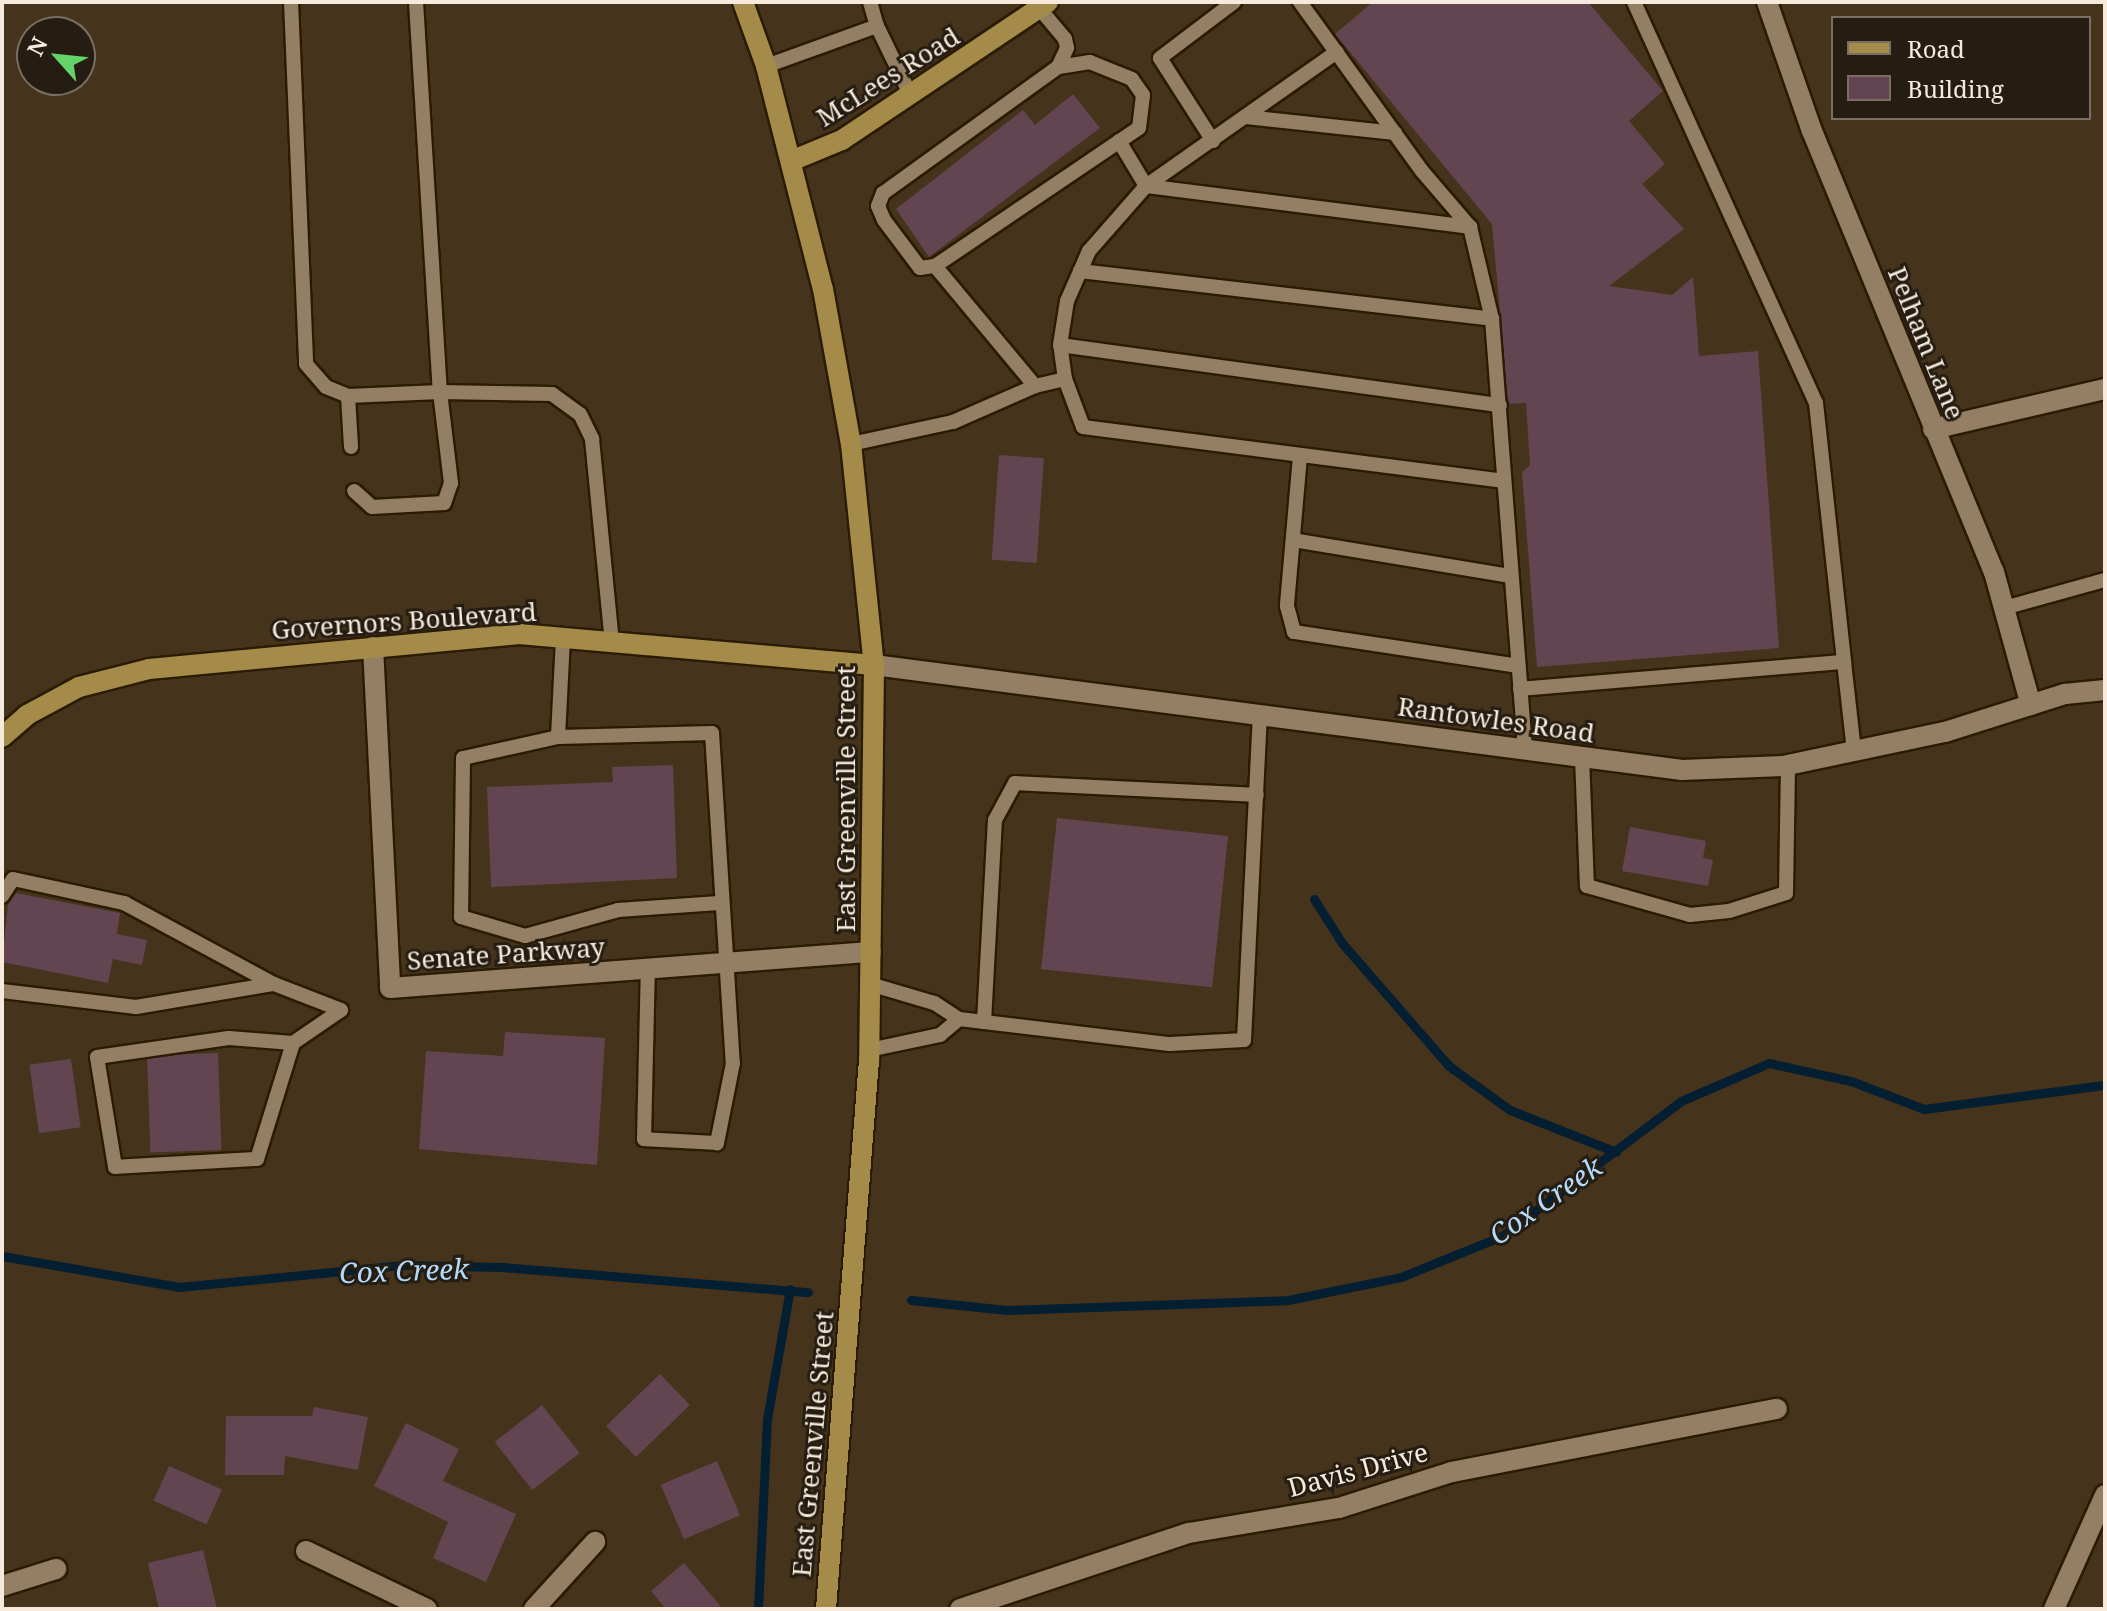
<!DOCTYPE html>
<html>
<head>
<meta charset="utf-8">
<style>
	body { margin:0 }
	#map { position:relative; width:2107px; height:1611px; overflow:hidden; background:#45341b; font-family:"Noto Serif",serif }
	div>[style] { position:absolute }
	.stream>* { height:9px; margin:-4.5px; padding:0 4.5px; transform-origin:4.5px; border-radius:4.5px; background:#041e32 }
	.building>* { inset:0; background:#634552; transform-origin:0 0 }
	.roads { filter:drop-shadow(2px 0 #2b1b03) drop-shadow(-2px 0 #2b1b03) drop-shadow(0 2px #2b1b03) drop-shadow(0 -2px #2b1b03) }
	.lane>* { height:14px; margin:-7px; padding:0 7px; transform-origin:7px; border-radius:7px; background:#947f64 }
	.street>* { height:20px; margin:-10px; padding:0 10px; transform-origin:10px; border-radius:10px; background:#947f64 }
	.secondary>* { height:20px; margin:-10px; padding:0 10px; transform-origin:10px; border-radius:10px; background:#a48b4a }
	span { translate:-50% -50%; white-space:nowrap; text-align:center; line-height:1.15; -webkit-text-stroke:6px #251d12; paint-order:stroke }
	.street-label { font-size:26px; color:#f5eadb }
	.water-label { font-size:28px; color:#b3dafc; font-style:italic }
	.frame { position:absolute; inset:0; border:4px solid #f5eadb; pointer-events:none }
	.legend { position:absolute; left:1831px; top:16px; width:260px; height:104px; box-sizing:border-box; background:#251d12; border:2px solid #786f62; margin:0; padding:10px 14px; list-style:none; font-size:24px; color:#f5eadb }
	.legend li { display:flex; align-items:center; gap:16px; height:40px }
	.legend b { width:40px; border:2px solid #786f62 }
	.north { position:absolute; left:16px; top:16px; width:80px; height:80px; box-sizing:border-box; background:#251d12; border:2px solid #786f62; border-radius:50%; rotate:297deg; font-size:22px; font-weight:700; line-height:32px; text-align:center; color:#f5eadb }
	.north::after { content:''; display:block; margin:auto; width:28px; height:36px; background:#62d469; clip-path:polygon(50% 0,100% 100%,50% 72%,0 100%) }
</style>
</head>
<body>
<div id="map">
	<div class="stream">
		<div style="left:1314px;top:899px;width:52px;rotate:57.5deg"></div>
		<div style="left:1342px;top:943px;width:163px;rotate:49deg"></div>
		<div style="left:1449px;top:1066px;width:75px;rotate:35.8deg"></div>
		<div style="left:1510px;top:1110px;width:114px;rotate:21.6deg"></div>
		<div style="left:2px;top:1256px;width:180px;rotate:9.9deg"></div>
		<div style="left:179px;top:1287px;width:227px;rotate:-5.6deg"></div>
		<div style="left:405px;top:1265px;width:97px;rotate:1.2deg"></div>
		<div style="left:502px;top:1267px;width:307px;rotate:4.7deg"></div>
		<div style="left:911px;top:1300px;width:96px;rotate:6deg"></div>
		<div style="left:1006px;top:1310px;width:282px;rotate:-2deg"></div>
		<div style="left:1288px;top:1300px;width:115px;rotate:-11.5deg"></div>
		<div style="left:1401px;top:1277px;width:109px;rotate:-22.1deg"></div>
		<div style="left:1502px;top:1236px;width:224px;rotate:-37deg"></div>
		<div style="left:1681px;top:1101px;width:96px;rotate:-23.4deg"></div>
		<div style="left:1769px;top:1063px;width:84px;rotate:12.4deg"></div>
		<div style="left:1851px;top:1081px;width:78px;rotate:21deg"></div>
		<div style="left:1924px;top:1109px;width:183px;rotate:-7.6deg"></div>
		<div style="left:758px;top:1609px;width:190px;rotate:-87.3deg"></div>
		<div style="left:767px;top:1419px;width:132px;rotate:-80deg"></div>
	</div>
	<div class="building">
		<div style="clip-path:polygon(1373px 2px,1588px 2px,1663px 91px,1629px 121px,1665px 164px,1642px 184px,1684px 229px,1609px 286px,1672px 295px,1693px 277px,1699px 356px,1758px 351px,1779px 648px,1537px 667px,1522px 472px,1530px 465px,1526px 403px,1510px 404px,1508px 400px,1492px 224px,1335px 34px)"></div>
		<div style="clip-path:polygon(1073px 94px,1100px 128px,929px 257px,896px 209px,1023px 110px,1035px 125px)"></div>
		<div style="left:999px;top:455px;width:45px;height:105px;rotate:4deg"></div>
		<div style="clip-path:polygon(673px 765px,677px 878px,491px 887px,487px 787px,613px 782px,612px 767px)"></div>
		<div style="left:1057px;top:818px;width:172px;height:152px;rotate:6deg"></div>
		<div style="clip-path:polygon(1630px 827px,1706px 841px,1703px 858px,1713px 860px,1708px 886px,1622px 871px)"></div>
		<div style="clip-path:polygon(16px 893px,120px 913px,117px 934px,147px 940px,142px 965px,113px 959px,108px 983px,2px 962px,8px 904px)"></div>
		<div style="clip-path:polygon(505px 1032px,605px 1038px,597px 1165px,419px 1149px,426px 1051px,503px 1056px)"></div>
		<div style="left:218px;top:1053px;width:97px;height:71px;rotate:88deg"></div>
		<div style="left:71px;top:1059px;width:69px;height:42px;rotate:82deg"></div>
		<div style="left:660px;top:1374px;width:43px;height:75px;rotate:46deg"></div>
		<div style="left:542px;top:1405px;width:61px;height:60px;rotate:52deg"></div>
		<div style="clip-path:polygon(314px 1407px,368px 1417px,358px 1470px,285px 1456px,284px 1475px,225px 1475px,226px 1416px,312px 1416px)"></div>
		<div style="clip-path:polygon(406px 1423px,459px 1449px,443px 1481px,516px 1514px,486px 1582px,433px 1558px,448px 1522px,374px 1486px)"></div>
		<div style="left:717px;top:1461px;width:59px;height:61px;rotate:67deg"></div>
		<div style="left:169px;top:1466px;width:58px;height:38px;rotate:24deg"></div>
		<div style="clip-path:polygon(203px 1550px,217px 1609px,159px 1609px,148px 1563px)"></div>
		<div style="clip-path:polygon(684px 1563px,723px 1609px,666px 1609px,651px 1591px)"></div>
	</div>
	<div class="roads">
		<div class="lane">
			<div style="left:291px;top:2px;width:362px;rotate:87.6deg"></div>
			<div style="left:306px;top:364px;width:30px;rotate:49deg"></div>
			<div style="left:326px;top:387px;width:24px;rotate:22deg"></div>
			<div style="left:348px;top:396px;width:51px;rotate:86.6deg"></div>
			<div style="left:416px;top:2px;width:391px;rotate:86.5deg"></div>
			<div style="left:440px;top:392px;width:112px;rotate:1deg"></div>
			<div style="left:552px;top:394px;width:34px;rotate:36deg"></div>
			<div style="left:580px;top:414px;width:28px;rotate:64deg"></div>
			<div style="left:592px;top:439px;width:204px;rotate:84.4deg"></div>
			<div style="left:870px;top:2px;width:25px;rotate:74deg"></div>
			<div style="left:1300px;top:2px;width:208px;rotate:54.2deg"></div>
			<div style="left:1422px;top:171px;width:74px;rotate:49.4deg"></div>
			<div style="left:1470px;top:227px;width:95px;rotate:76.6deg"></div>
			<div style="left:1492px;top:319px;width:432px;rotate:85.6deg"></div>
			<div style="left:1634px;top:2px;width:440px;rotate:65.6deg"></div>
			<div style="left:1816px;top:403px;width:261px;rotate:83.8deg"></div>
			<div style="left:1040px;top:9px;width:39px;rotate:50deg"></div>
			<div style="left:1065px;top:39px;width:9px;rotate:77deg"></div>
			<div style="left:1067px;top:48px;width:21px;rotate:115deg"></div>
			<div style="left:1058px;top:67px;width:216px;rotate:144.2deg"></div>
			<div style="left:883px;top:193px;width:14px;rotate:111deg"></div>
			<div style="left:878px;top:206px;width:15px;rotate:67deg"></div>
			<div style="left:884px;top:220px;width:60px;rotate:53.1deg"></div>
			<div style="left:920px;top:268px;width:15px;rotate:-8deg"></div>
			<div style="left:935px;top:266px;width:246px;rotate:-34.1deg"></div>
			<div style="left:1139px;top:128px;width:33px;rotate:-83deg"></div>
			<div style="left:1143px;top:95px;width:19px;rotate:-125deg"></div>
			<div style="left:1132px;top:79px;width:45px;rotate:-158deg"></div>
			<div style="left:1090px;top:62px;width:32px;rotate:171deg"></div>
			<div style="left:766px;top:66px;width:118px;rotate:-19.8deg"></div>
			<div style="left:877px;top:26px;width:78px;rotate:64.1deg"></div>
			<div style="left:1246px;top:117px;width:150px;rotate:6.1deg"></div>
			<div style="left:1119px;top:141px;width:52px;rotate:59deg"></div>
			<div style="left:1146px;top:186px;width:327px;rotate:7.2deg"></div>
			<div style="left:1213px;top:141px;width:98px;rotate:-122.6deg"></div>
			<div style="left:1160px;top:58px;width:93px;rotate:-37.1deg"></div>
			<div style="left:935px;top:266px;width:156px;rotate:50.2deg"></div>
			<div style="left:1080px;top:271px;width:415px;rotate:6.6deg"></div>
			<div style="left:1060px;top:345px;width:444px;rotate:7.8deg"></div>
			<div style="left:1065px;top:379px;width:51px;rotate:69.4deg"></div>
			<div style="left:1083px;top:427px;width:423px;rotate:7.3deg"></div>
			<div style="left:348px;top:396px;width:92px;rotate:-2.5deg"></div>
			<div style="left:440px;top:392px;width:92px;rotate:83.1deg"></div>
			<div style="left:451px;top:483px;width:21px;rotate:109deg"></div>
			<div style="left:444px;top:503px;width:72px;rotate:176.8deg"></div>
			<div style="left:372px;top:507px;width:24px;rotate:-138deg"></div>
			<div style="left:851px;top:444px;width:104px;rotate:-12.2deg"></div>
			<div style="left:953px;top:422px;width:90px;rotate:-23.7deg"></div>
			<div style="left:1035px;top:386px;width:31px;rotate:-13deg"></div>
			<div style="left:1065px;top:379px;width:34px;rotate:-98deg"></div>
			<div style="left:1060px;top:345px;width:45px;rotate:-81deg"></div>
			<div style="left:1067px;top:301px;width:55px;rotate:-66.3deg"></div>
			<div style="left:1089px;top:251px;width:86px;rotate:-48.8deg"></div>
			<div style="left:1146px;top:186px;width:233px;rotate:-35.1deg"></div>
			<div style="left:1300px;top:456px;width:151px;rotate:95deg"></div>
			<div style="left:1287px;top:606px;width:27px;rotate:75deg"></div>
			<div style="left:1294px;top:632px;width:227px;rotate:8.6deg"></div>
			<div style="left:1293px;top:540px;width:220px;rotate:9.4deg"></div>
			<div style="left:2004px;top:608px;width:105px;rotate:-15.5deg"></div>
			<div style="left:563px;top:638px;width:99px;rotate:92.9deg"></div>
			<div style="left:558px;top:737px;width:154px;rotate:-1.5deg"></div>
			<div style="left:712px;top:733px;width:331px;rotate:86.4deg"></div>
			<div style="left:733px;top:1063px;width:82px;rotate:101.3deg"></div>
			<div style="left:717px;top:1143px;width:73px;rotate:-176.9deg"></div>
			<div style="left:644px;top:1139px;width:170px;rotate:-88.7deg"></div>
			<div style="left:1520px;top:689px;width:325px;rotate:-4.8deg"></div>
			<div style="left:1844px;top:662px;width:90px;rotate:83.6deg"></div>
			<div style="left:558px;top:737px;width:97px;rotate:167.5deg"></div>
			<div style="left:463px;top:758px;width:159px;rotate:90.7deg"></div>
			<div style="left:461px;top:917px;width:67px;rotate:16.5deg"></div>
			<div style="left:525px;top:936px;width:97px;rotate:-15.6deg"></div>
			<div style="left:618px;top:910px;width:101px;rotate:-4deg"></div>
			<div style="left:1582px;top:757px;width:129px;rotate:87.8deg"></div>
			<div style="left:1587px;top:886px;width:107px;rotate:15.7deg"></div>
			<div style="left:1690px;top:915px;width:39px;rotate:-6deg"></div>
			<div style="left:1729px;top:911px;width:60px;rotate:-17.5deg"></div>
			<div style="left:1786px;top:893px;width:128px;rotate:-89.1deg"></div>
			<div style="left:2px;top:896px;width:20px;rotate:-57deg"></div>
			<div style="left:13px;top:879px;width:114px;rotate:12.2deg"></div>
			<div style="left:124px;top:903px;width:170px;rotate:28.4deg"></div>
			<div style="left:274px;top:984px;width:72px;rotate:21.2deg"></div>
			<div style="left:2px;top:991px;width:135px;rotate:6.8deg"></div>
			<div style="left:136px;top:1007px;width:140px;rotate:-9.5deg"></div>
			<div style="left:959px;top:1019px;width:212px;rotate:6.8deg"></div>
			<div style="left:1170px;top:1044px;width:74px;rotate:-3.1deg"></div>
			<div style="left:1244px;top:1040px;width:326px;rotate:-87.2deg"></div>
			<div style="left:984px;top:1022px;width:202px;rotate:-86.9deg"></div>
			<div style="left:995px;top:820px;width:42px;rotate:-61.6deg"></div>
			<div style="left:1015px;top:783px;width:242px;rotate:2.8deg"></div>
			<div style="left:293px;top:1043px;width:121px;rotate:107.2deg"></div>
			<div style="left:257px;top:1159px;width:142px;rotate:176.8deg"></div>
			<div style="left:115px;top:1167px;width:111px;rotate:-99.3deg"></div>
			<div style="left:97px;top:1057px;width:133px;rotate:-8.2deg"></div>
			<div style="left:229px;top:1038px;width:64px;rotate:4.5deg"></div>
			<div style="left:293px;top:1043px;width:58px;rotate:-34.5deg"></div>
			<div style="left:869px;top:1050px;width:73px;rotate:-11.9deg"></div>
			<div style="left:940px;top:1035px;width:25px;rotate:-40deg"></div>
			<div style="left:959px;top:1019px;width:30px;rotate:-147deg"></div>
			<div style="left:934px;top:1003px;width:67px;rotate:-163.5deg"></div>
		</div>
		<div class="street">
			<div style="left:1767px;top:2px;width:137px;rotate:70.8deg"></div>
			<div style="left:1812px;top:131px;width:477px;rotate:67.6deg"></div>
			<div style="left:1994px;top:572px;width:138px;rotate:74.5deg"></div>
			<div style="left:1933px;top:429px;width:177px;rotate:-13.1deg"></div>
			<div style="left:373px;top:647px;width:341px;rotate:87.1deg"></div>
			<div style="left:390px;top:988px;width:482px;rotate:-4.3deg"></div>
			<div style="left:874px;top:665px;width:815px;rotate:7.4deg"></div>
			<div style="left:1682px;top:770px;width:101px;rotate:-2.3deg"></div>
			<div style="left:1783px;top:766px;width:166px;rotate:-11.9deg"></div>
			<div style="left:1945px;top:732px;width:126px;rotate:-17.6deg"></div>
			<div style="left:2065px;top:694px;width:40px;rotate:-5.7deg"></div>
			<div style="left:306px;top:1551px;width:134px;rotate:25.6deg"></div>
			<div style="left:2px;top:1586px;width:57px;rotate:-17.5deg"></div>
			<div style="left:534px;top:1609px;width:91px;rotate:-47.7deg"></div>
			<div style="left:960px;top:1609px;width:241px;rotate:-18.4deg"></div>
			<div style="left:1189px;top:1533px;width:152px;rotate:-9.5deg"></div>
			<div style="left:1339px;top:1508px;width:119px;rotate:-17.7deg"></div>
			<div style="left:1452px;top:1472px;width:331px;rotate:-11deg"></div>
			<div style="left:2054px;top:1609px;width:125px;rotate:-65.9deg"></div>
		</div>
		<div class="secondary">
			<div style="left:743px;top:2px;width:68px;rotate:70.2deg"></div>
			<div style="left:766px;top:66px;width:230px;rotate:75.7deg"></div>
			<div style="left:823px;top:289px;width:158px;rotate:79.8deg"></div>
			<div style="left:851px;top:444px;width:222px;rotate:84.1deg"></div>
			<div style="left:874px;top:665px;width:395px;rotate:90.7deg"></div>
			<div style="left:869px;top:1060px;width:551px;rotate:94.48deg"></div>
			<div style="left:791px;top:161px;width:55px;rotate:-22.4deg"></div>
			<div style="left:842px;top:140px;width:248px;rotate:-33.8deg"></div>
			<div style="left:2px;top:737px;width:33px;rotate:-41deg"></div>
			<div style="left:27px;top:715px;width:59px;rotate:-28.3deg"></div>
			<div style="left:79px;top:687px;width:72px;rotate:-14.4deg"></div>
			<div style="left:149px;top:669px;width:372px;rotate:-5.4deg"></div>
			<div style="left:519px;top:634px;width:356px;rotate:5deg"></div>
		</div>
	</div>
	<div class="street-label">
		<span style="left:888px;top:77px;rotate:-32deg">McLees Road</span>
		<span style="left:1926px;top:343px;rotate:68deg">Pelham Lane</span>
		<span style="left:404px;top:621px;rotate:-4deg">Governors Boulevard</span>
		<span style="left:1496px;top:720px;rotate:8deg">Rantowles Road</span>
		<span style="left:846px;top:799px;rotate:-90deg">East Greenville Street</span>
		<span style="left:506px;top:954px;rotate:-4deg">Senate Parkway</span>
		<span style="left:813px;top:1444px;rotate:-85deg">East Greenville Street</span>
		<span style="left:1358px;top:1470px;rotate:-15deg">Davis Drive</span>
	</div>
	<div class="water-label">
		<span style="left:1545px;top:1200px;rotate:-35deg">Cox Creek</span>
		<span style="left:404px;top:1270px;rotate:-2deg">Cox Creek</span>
	</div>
	<div class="frame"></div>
	<ul class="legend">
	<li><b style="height:10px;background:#a48b4a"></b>Road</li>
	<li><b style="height:22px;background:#634552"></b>Building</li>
	</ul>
	<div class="north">N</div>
</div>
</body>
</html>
